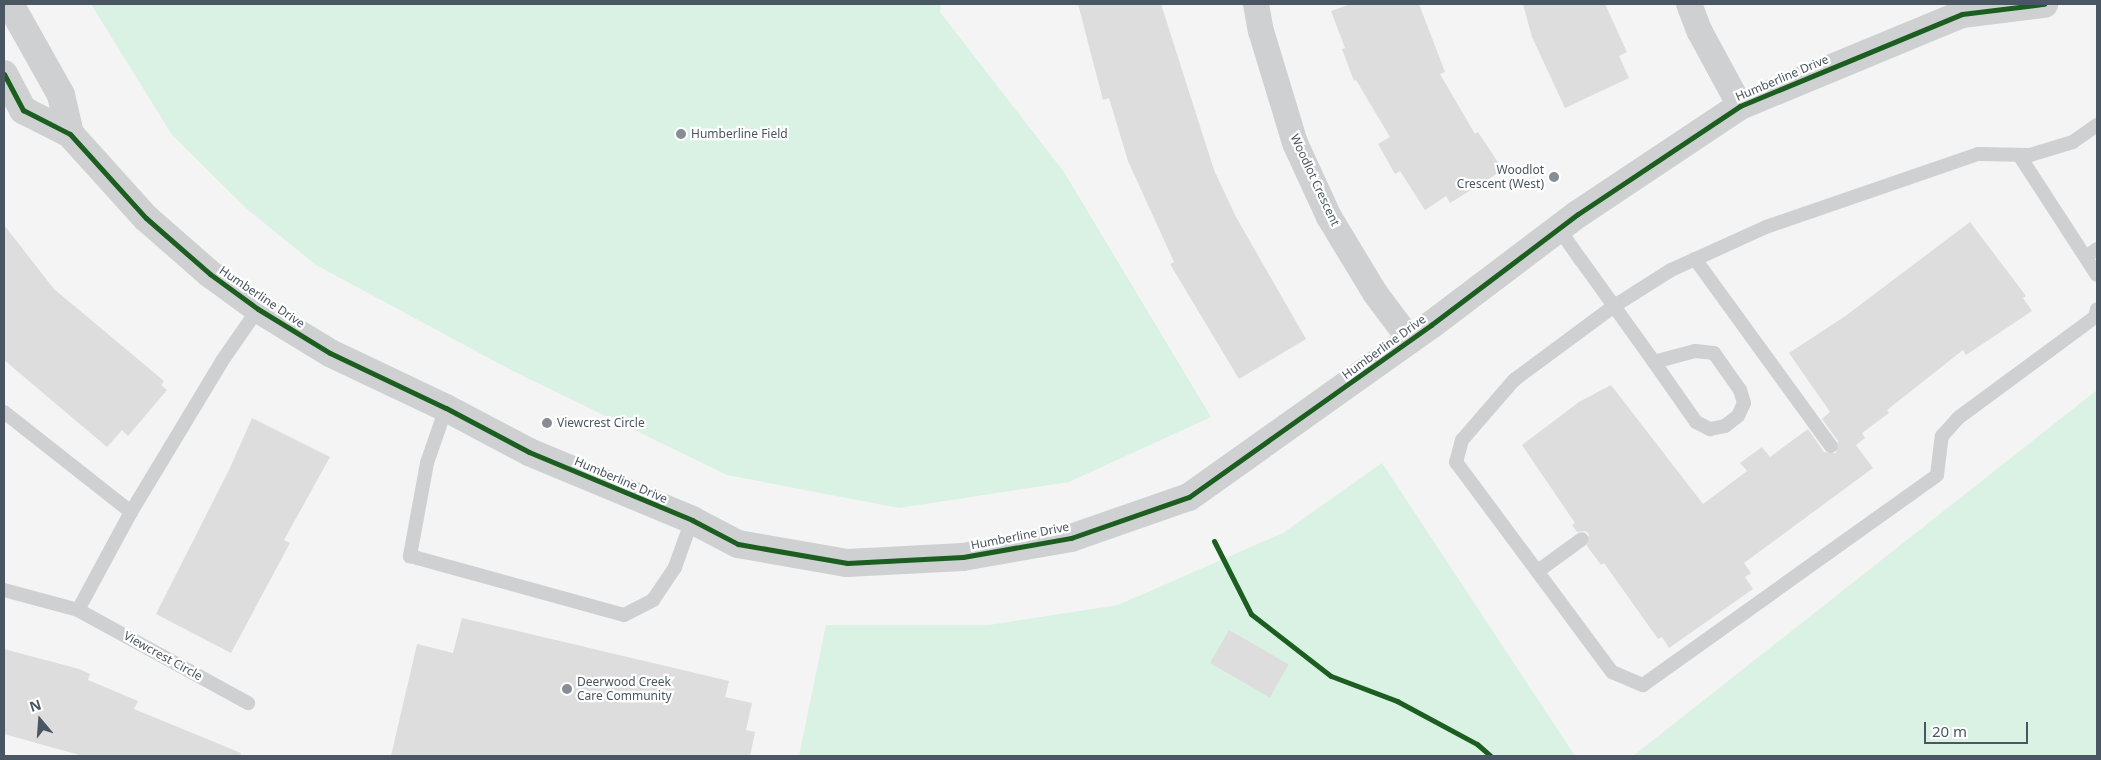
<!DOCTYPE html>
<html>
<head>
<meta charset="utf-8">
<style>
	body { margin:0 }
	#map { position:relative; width:2101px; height:760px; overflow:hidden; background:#f4f4f4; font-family:"Noto Sans",sans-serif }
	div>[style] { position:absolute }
	.green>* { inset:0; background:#d9f2e3 }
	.building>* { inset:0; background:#ddddde; transform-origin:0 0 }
	.service>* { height:14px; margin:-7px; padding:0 7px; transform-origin:7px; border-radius:7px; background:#ced0d2 }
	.minor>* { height:26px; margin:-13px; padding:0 13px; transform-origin:13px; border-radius:13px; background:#ced0d2 }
	.tertiary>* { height:28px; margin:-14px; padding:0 14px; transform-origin:14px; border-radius:14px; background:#ced0d2 }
	.cycleway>* { height:5px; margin:-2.5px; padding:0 2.5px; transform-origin:2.5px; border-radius:2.5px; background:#1b5e20 }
	.dots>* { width:14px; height:14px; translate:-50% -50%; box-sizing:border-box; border:2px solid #fff; border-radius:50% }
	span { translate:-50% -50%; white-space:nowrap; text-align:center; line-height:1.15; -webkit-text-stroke:4.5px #fff; paint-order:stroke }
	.street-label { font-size:12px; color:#4a5661 }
	.poi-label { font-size:12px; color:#4a5661 }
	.left { translate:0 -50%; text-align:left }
	.right { translate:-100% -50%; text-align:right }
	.frame { position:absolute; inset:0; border:5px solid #4a5661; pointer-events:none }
	.north { position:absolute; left:15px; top:695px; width:50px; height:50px; -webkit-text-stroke:4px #fff; paint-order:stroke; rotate:342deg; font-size:14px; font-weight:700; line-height:20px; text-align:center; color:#4a5661 }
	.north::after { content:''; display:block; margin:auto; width:18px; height:22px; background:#4a5661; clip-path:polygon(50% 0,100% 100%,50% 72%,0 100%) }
	.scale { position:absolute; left:1924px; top:722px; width:104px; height:22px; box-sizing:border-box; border:2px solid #4a5661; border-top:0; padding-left:6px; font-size:15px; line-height:18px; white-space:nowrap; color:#4a5661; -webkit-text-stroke:4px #fff; paint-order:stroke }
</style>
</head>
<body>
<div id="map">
	<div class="green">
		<div style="clip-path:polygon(91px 4px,941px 4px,940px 12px,1064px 172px,1211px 417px,1069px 482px,899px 508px,727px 475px,513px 371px,316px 265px,247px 209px,172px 135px)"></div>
		<div style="clip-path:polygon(2097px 390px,2097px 756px,1633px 756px)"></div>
		<div style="clip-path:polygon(1382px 463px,1575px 756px,799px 756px,826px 625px,989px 625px,1118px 605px,1283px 533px)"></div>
	</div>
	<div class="building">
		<div style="clip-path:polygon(1078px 4px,1161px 4px,1214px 170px,1236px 217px,1306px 339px,1239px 379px,1170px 264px,1174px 262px,1128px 161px,1109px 98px,1103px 100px)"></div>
		<div style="clip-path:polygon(1351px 4px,1419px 4px,1445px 72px,1440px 74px,1475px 134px,1478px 132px,1503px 170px,1450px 203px,1446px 196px,1425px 210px,1400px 171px,1395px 174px,1378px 144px,1390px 137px,1356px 80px,1354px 81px,1342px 49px,1345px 48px,1331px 11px)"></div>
		<div style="clip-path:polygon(1523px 4px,1605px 4px,1627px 52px,1619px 56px,1629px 78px,1565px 108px,1532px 37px)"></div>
		<div style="clip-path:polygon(1970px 222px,2026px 296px,2023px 298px,2032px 311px,1966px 355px,1963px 350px,1887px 410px,1889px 413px,1862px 433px,1865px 438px,1856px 445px,1873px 468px,1744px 563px,1751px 573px,1745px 577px,1753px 589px,1669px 648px,1662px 637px,1658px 639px,1604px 563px,1601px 565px,1587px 546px,1589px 534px,1585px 531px,1577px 532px,1572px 525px,1575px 523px,1522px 445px,1579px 402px,1611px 385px,1703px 504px,1747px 471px,1740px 463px,1762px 447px,1770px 457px,1808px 429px,1824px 452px,1836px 453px,1838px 441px,1822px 419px,1830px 412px,1789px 353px,1844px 317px)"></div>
		<div style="clip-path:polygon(4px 225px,54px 289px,164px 381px,161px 385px,167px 390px,128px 436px,122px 430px,107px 447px,4px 360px)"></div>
		<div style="clip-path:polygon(252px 418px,330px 457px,284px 540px,290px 543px,231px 653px,156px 614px,230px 468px)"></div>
		<div style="clip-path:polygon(462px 618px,729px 681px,725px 697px,752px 703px,746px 730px,755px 732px,750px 756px,391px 756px,417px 644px,453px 653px)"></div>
		<div style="left:1229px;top:630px;width:69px;height:38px;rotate:30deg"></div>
		<div style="clip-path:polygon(4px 649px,79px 669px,90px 674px,88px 680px,138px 701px,134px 709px,241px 753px,240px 756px,83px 756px,4px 734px)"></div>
	</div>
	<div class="service">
		<div style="left:2097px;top:125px;width:29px;rotate:145deg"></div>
		<div style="left:2073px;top:142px;width:45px;rotate:163.2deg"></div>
		<div style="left:2030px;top:155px;width:52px;rotate:-178.9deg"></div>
		<div style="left:1978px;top:154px;width:224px;rotate:161deg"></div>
		<div style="left:1766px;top:227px;width:104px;rotate:155.6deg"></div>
		<div style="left:1671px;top:270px;width:67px;rotate:147.7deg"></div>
		<div style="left:1614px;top:306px;width:124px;rotate:143.5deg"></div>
		<div style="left:1514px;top:380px;width:79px;rotate:130.9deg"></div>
		<div style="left:1462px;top:440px;width:23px;rotate:105deg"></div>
		<div style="left:1456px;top:462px;width:262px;rotate:53.4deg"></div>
		<div style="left:1612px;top:672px;width:34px;rotate:23deg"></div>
		<div style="left:1643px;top:685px;width:361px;rotate:-35.5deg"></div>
		<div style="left:1937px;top:475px;width:39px;rotate:-83deg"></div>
		<div style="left:1942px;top:436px;width:24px;rotate:-48deg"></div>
		<div style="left:1958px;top:418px;width:170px;rotate:-36.4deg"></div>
		<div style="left:2095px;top:317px;width:8px;rotate:-76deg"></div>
		<div style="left:2019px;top:155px;width:143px;rotate:57deg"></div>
		<div style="left:1559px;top:229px;width:38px;rotate:55deg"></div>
		<div style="left:1581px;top:260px;width:125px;rotate:54.4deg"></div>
		<div style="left:1654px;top:362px;width:73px;rotate:55deg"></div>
		<div style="left:1696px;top:422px;width:16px;rotate:27deg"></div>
		<div style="left:1710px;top:429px;width:15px;rotate:-11deg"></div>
		<div style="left:1725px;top:426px;width:16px;rotate:-38deg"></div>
		<div style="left:1738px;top:416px;width:14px;rotate:-65deg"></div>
		<div style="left:1744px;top:403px;width:14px;rotate:-107deg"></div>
		<div style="left:1740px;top:390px;width:45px;rotate:-125.1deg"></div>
		<div style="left:1714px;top:353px;width:19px;rotate:-174deg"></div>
		<div style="left:1695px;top:351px;width:42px;rotate:165deg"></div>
		<div style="left:2087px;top:256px;width:12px;rotate:-35deg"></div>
		<div style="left:1695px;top:259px;width:231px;rotate:54deg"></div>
		<div style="left:446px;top:408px;width:58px;rotate:109.1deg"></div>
		<div style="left:427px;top:463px;width:95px;rotate:100.4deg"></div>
		<div style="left:410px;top:556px;width:222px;rotate:15.4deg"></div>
		<div style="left:624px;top:615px;width:33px;rotate:-27deg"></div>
		<div style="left:653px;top:600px;width:40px;rotate:-56deg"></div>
		<div style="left:675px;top:567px;width:50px;rotate:-70.1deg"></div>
		<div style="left:4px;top:412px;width:162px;rotate:38.2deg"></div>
		<div style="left:1538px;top:571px;width:54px;rotate:-36deg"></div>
		<div style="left:4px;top:590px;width:77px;rotate:15.1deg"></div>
		<div style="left:78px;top:610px;width:194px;rotate:28.7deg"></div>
		<div style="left:78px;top:610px;width:111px;rotate:-61.6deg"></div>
		<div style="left:131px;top:512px;width:176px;rotate:-58.9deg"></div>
		<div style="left:222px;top:361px;width:63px;rotate:-55.3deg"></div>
	</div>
	<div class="minor">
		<div style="left:1256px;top:4px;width:27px;rotate:80deg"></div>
		<div style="left:1261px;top:31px;width:117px;rotate:73.1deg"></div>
		<div style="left:1295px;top:143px;width:81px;rotate:65.3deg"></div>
		<div style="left:1329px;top:217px;width:89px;rotate:58.8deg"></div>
		<div style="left:1375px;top:293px;width:59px;rotate:53.3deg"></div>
		<div style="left:1689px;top:4px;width:30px;rotate:69deg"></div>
		<div style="left:1700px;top:32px;width:84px;rotate:61.6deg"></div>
	</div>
	<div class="tertiary">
		<div style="left:10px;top:4px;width:104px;rotate:60.7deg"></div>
		<div style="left:61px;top:95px;width:40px;rotate:77deg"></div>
		<div style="left:4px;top:74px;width:41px;rotate:62.2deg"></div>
		<div style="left:23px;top:110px;width:53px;rotate:27.1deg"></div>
		<div style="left:70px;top:134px;width:113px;rotate:47.9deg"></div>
		<div style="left:146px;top:218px;width:85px;rotate:41.2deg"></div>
		<div style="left:210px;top:274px;width:59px;rotate:36.1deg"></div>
		<div style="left:258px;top:309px;width:84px;rotate:31.4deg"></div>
		<div style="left:330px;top:353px;width:128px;rotate:25.4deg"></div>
		<div style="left:446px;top:408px;width:94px;rotate:27.9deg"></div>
		<div style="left:529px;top:452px;width:177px;rotate:22.6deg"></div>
		<div style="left:692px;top:520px;width:52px;rotate:27.6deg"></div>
		<div style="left:738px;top:544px;width:111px;rotate:9.9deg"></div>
		<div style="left:847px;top:563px;width:116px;rotate:-3deg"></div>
		<div style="left:963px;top:557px;width:110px;rotate:-10deg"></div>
		<div style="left:1071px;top:538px;width:125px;rotate:-19.2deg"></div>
		<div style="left:1189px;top:497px;width:297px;rotate:-35.4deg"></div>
		<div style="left:1431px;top:325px;width:184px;rotate:-37.1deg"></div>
		<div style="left:1578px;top:214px;width:195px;rotate:-33.7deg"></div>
		<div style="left:1740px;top:106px;width:240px;rotate:-22.5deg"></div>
		<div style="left:1962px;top:14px;width:83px;rotate:-7deg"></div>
	</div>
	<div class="cycleway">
		<div style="left:4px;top:74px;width:41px;rotate:62.2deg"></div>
		<div style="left:23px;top:110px;width:53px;rotate:27.1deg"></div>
		<div style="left:70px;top:134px;width:113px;rotate:47.9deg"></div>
		<div style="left:146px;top:218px;width:85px;rotate:41.2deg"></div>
		<div style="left:210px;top:274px;width:59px;rotate:36.1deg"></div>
		<div style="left:258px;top:309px;width:84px;rotate:31.4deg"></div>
		<div style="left:330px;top:353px;width:128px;rotate:25.4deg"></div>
		<div style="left:446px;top:408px;width:94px;rotate:27.9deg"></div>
		<div style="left:529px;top:452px;width:177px;rotate:22.6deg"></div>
		<div style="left:692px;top:520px;width:52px;rotate:27.6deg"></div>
		<div style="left:738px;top:544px;width:111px;rotate:9.9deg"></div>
		<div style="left:847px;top:563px;width:116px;rotate:-3deg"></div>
		<div style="left:963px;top:557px;width:110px;rotate:-10deg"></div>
		<div style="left:1071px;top:538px;width:125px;rotate:-19.2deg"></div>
		<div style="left:1189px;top:497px;width:297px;rotate:-35.4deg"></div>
		<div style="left:1431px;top:325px;width:184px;rotate:-37.1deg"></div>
		<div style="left:1578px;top:214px;width:195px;rotate:-33.7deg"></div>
		<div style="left:1740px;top:106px;width:240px;rotate:-22.5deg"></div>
		<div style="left:1962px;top:14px;width:83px;rotate:-7deg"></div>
		<div style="left:1214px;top:541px;width:82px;rotate:63.1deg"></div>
		<div style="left:1251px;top:614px;width:101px;rotate:37.8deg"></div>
		<div style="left:1331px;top:676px;width:71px;rotate:20.7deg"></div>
		<div style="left:1397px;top:701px;width:91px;rotate:28.3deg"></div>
		<div style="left:1477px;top:744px;width:18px;rotate:41deg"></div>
	</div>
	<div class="dots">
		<div style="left:681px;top:134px;background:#868d94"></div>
		<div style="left:1554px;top:177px;background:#868d94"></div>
		<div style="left:547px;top:423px;background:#868d94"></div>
		<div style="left:567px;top:689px;background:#868d94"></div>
	</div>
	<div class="street-label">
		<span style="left:1782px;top:78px;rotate:-23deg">Humberline Drive</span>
		<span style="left:1315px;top:180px;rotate:65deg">Woodlot Crescent</span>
		<span style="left:262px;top:297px;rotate:34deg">Humberline Drive</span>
		<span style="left:1384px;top:347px;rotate:-36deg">Humberline Drive</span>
		<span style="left:621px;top:480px;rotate:23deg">Humberline Drive</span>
		<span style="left:1020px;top:536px;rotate:-11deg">Humberline Drive</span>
		<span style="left:163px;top:656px;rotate:29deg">Viewcrest Circle</span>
	</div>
	<div class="poi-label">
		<span class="left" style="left:691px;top:134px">Humberline Field</span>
		<span class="right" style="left:1544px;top:177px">Woodlot<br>Crescent (West)</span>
		<span class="left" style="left:557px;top:423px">Viewcrest Circle</span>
		<span class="left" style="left:577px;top:689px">Deerwood Creek<br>Care Community</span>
	</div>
	<div class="frame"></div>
	<div class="north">N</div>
	<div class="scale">20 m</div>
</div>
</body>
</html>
